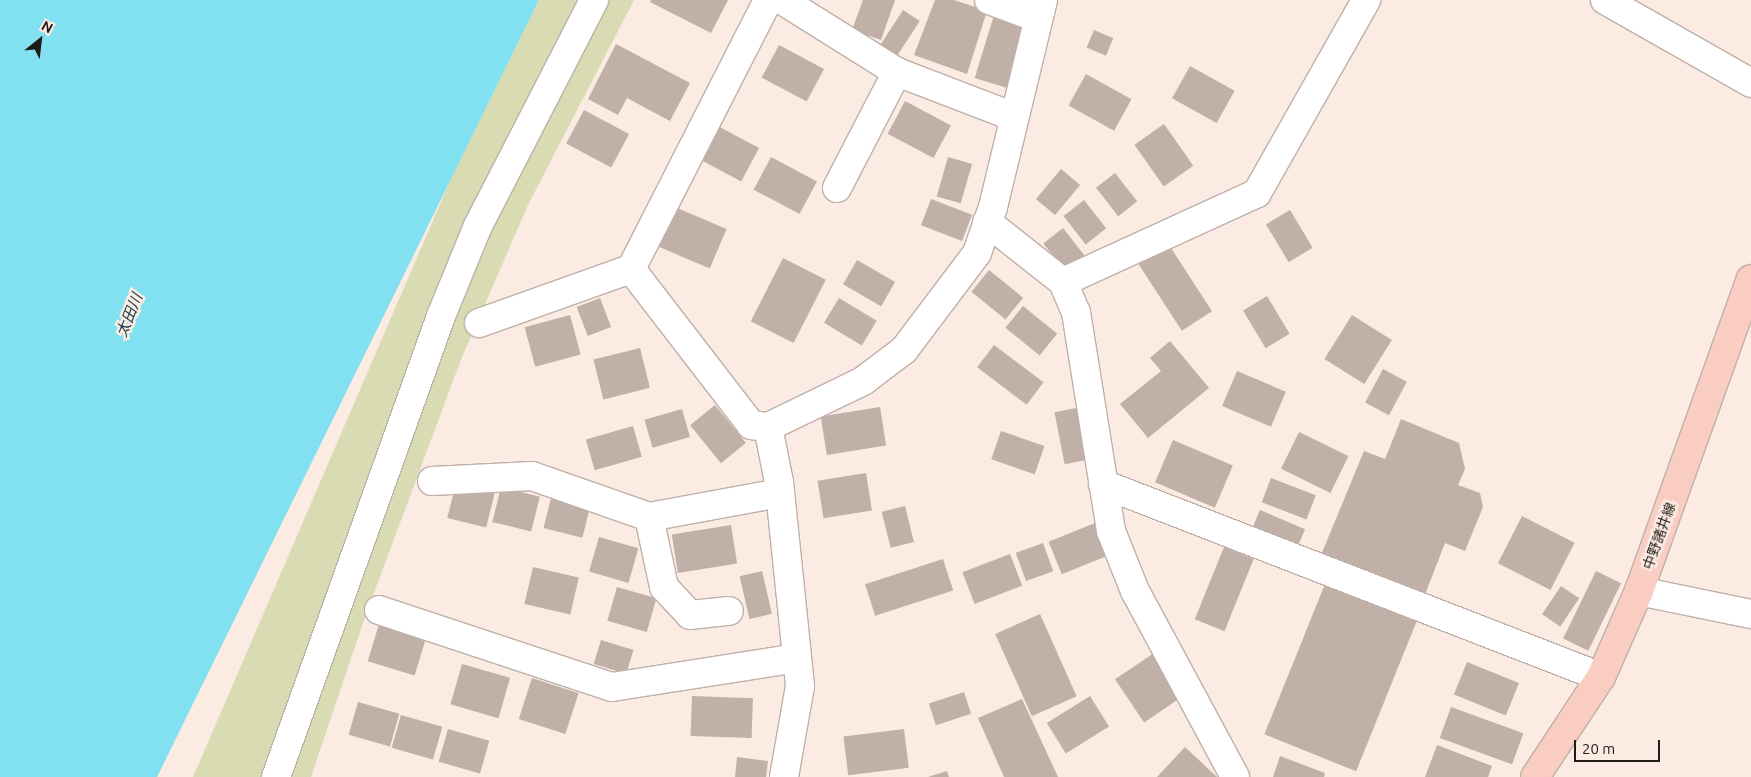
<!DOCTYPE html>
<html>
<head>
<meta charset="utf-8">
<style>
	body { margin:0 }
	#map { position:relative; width:1751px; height:777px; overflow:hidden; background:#fbebe2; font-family:Ubuntu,"Noto Sans JP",sans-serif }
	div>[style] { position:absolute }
	.green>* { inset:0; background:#d9dcb2 }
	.water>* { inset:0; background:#82e1f0 }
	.building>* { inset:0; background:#c0b0a8; transform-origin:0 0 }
	.roads { filter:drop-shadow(1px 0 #bfb0a8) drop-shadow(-1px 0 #bfb0a8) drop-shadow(0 1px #bfb0a8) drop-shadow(0 -1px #bfb0a8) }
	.minor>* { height:28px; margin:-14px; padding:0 14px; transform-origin:14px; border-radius:14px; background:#fff }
	.major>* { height:28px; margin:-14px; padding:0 14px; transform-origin:14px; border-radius:14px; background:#facdc3 }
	span { translate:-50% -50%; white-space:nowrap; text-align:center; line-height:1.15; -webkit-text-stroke:5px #fbebe2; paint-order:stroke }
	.street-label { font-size:14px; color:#211b18 }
	.water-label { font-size:15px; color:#144047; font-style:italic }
	.north { position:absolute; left:15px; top:15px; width:50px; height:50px; -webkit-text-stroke:4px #fbebe2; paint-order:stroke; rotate:29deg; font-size:14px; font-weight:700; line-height:20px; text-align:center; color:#211b18 }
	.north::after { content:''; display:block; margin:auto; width:18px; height:22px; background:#211b18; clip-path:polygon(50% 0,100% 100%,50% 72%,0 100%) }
	.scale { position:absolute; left:1574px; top:740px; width:86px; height:22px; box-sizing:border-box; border:2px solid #211b18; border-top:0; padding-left:6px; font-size:15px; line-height:18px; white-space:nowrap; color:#211b18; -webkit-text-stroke:4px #fbebe2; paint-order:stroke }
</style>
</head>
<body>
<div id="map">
	<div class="green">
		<div style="clip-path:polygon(539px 0,634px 0,528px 205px,462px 357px,366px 614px,311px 777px,193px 777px,453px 174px)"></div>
	</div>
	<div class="water">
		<div style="clip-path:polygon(0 0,539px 0,157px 777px,0 777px)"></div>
	</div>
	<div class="building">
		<div style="clip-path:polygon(651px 0,728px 0,711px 33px,650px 2px)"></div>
		<div style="clip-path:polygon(863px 0,895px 0,881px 40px,852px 30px)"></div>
		<div style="clip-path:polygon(935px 0,954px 0,987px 11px,967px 74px,914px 55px)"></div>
		<div style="left:903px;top:10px;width:20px;height:47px;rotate:33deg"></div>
		<div style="left:994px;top:15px;width:34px;height:66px;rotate:17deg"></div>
		<div style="left:1094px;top:30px;width:21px;height:19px;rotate:23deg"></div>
		<div style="clip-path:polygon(616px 44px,690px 83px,670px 121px,627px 98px,618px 115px,588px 99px)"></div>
		<div style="left:779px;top:45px;width:51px;height:37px;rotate:28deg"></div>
		<div style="left:1190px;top:66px;width:51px;height:37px;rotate:29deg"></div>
		<div style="left:1086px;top:74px;width:52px;height:36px;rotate:29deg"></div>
		<div style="left:905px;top:101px;width:52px;height:37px;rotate:28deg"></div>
		<div style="left:584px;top:110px;width:51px;height:38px;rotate:28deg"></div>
		<div style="left:714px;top:124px;width:51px;height:38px;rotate:28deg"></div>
		<div style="left:1164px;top:124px;width:51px;height:36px;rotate:55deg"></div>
		<div style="left:771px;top:157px;width:52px;height:37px;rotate:28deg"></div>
		<div style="left:948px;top:157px;width:25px;height:41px;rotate:16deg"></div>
		<div style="left:1061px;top:169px;width:25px;height:39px;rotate:40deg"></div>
		<div style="left:1115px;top:173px;width:36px;height:24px;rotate:52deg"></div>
		<div style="left:931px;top:199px;width:44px;height:28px;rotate:21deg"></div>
		<div style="left:1084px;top:200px;width:36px;height:26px;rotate:52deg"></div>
		<div style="left:675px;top:207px;width:56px;height:43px;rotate:23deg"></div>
		<div style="left:1290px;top:210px;width:44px;height:28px;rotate:59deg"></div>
		<div style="left:1063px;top:228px;width:36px;height:25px;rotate:52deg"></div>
		<div style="left:1169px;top:245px;width:79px;height:36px;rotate:57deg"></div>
		<div style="left:783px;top:258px;width:48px;height:71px;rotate:27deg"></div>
		<div style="left:857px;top:260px;width:44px;height:28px;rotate:30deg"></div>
		<div style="left:989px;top:270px;width:44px;height:28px;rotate:39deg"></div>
		<div style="left:1267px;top:296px;width:44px;height:28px;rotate:59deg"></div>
		<div style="left:600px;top:298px;width:31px;height:25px;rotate:69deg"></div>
		<div style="left:839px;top:298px;width:44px;height:29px;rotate:31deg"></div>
		<div style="left:1023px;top:306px;width:44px;height:28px;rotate:39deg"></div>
		<div style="left:570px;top:315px;width:41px;height:47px;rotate:75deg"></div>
		<div style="left:1352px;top:315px;width:47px;height:52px;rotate:32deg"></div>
		<div style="clip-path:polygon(1170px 341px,1209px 388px,1148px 438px,1120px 404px,1161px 371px,1150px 358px)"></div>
		<div style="left:994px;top:345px;width:62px;height:28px;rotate:37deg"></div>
		<div style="left:640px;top:348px;width:41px;height:48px;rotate:76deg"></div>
		<div style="left:1383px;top:369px;width:27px;height:38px;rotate:28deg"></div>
		<div style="left:1237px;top:371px;width:53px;height:38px;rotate:23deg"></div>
		<div style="left:715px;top:405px;width:49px;height:32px;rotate:51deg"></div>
		<div style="left:880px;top:407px;width:39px;height:60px;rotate:81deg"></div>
		<div style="left:1081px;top:407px;width:53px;height:27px;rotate:79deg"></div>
		<div style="left:682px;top:409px;width:29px;height:39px;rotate:74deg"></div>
		<div style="clip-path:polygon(1401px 419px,1459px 443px,1465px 469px,1458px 485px,1480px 493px,1483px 507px,1465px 551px,1445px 543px,1424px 597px,1321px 555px,1364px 451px,1385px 459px)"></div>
		<div style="left:633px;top:426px;width:32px;height:49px;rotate:74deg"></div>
		<div style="left:1001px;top:431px;width:46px;height:30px;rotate:19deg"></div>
		<div style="left:1299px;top:432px;width:55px;height:41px;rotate:26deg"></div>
		<div style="left:1173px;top:440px;width:65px;height:46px;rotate:23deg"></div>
		<div style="left:866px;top:473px;width:38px;height:49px;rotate:81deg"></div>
		<div style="left:1271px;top:478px;width:48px;height:26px;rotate:21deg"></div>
		<div style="left:456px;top:483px;width:40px;height:36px;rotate:14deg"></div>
		<div style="left:501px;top:487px;width:40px;height:36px;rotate:14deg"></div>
		<div style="left:552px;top:494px;width:40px;height:35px;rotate:14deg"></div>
		<div style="left:905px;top:506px;width:37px;height:24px;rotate:76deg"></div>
		<div style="left:1260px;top:510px;width:49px;height:18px;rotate:23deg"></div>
		<div style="left:1522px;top:516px;width:59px;height:53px;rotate:27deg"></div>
		<div style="left:1095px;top:523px;width:35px;height:50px;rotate:68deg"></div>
		<div style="left:731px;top:525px;width:39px;height:60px;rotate:81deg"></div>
		<div style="left:599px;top:537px;width:41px;height:36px;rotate:16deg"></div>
		<div style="left:1043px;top:543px;width:30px;height:29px;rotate:70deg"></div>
		<div style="left:1224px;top:547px;width:32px;height:78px;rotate:22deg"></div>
		<div style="left:1010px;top:554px;width:34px;height:51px;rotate:69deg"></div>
		<div style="left:943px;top:559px;width:33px;height:82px;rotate:72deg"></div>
		<div style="left:533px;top:567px;width:47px;height:38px;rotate:13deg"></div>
		<div style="left:762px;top:571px;width:44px;height:23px;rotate:77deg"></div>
		<div style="left:1596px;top:571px;width:28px;height:75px;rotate:26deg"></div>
		<div style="left:1325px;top:584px;width:99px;height:162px;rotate:22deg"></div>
		<div style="left:1561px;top:586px;width:22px;height:34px;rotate:34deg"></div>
		<div style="left:617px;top:587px;width:41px;height:35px;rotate:16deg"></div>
		<div style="left:1040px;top:614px;width:90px;height:49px;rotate:66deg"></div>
		<div style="left:380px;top:621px;width:49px;height:42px;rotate:17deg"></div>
		<div style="left:601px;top:640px;width:34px;height:25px;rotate:17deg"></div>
		<div style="left:1154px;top:653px;width:52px;height:47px;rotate:56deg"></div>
		<div style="left:1467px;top:662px;width:56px;height:35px;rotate:22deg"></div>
		<div style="left:462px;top:664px;width:50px;height:42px;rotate:16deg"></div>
		<div style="left:532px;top:678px;width:49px;height:43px;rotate:18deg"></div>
		<div style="left:964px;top:692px;width:23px;height:37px;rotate:72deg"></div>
		<div style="left:692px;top:696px;width:61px;height:40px;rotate:2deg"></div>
		<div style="left:1090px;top:696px;width:36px;height:51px;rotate:58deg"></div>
		<div style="clip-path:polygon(1022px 699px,1058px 777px,1004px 777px,978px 718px)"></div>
		<div style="left:358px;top:702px;width:43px;height:34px;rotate:16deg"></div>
		<div style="left:1451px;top:707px;width:77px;height:33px;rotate:20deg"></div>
		<div style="left:401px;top:715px;width:43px;height:34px;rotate:16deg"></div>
		<div style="left:448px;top:729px;width:43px;height:34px;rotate:16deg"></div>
		<div style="left:904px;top:729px;width:39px;height:61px;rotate:83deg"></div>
		<div style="clip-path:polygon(1437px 745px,1492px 766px,1488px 777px,1425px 777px)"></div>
		<div style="clip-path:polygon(1185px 747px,1217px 777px,1157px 777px)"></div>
		<div style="clip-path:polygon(1280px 756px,1325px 773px,1324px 777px,1273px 777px)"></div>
		<div style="clip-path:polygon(737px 757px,768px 761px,766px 777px,735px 777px)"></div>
		<div style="clip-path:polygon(947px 771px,949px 777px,928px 777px)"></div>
	</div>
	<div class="roads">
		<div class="minor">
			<div style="left:782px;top:0;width:136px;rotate:32.1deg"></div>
			<div style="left:897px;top:72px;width:125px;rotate:21deg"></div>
			<div style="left:989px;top:0;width:52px;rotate:20.2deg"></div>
			<div style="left:1605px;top:0;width:168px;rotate:29.6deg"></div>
			<div style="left:837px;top:188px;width:131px;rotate:-62.7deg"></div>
			<div style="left:987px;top:222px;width:97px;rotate:38.3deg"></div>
			<div style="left:1063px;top:282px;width:33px;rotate:67deg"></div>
			<div style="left:1076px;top:312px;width:222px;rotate:80.9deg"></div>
			<div style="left:1111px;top:531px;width:65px;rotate:68.2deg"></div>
			<div style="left:1135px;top:591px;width:211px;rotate:61.7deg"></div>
			<div style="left:631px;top:269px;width:197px;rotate:52.4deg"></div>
			<div style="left:751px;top:425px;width:17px;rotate:7deg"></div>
			<div style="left:768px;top:427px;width:106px;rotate:-25.8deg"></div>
			<div style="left:863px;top:381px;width:51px;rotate:-37.1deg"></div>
			<div style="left:904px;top:350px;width:121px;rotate:-53deg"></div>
			<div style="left:977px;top:253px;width:49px;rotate:-70.8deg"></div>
			<div style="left:993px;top:207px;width:213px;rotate:-76.4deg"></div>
			<div style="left:1063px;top:282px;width:213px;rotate:-24.6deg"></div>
			<div style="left:1257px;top:193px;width:222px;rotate:-60.5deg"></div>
			<div style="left:479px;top:323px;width:161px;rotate:-19.6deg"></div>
			<div style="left:631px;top:269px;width:297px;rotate:-63deg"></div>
			<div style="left:766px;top:4px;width:7px;rotate:-34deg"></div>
			<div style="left:768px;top:427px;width:56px;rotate:78.7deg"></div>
			<div style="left:779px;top:482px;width:205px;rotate:84.1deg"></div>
			<div style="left:800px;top:686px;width:92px;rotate:100deg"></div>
			<div style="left:432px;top:481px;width:100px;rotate:-2.9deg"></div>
			<div style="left:532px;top:476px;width:124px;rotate:19.3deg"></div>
			<div style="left:649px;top:517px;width:133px;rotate:-10.4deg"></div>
			<div style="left:1103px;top:484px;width:534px;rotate:21.18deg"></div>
			<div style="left:649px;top:517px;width:72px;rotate:77.9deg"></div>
			<div style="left:664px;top:587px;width:38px;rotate:47deg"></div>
			<div style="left:690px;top:615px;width:39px;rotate:-6deg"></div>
			<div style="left:1639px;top:591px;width:114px;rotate:11.6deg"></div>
			<div style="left:379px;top:610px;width:245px;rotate:18.3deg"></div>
			<div style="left:612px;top:687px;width:187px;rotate:-8.9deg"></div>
			<div style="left:276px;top:777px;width:490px;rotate:-70.3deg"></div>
			<div style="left:441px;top:316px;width:97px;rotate:-67.7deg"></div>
			<div style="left:478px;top:226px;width:254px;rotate:-62.8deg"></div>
		</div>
		<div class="major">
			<div style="left:1535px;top:777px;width:120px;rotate:-56.6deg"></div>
			<div style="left:1601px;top:677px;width:94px;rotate:-66.2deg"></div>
			<div style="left:1639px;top:591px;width:331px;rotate:-70.3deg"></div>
		</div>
	</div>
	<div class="street-label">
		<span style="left:1659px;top:536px;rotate:-70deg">中野諸井線</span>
	</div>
	<div class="water-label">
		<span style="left:129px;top:315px;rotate:-68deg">太田川</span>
	</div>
	<div class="north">N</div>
	<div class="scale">20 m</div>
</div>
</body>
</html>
